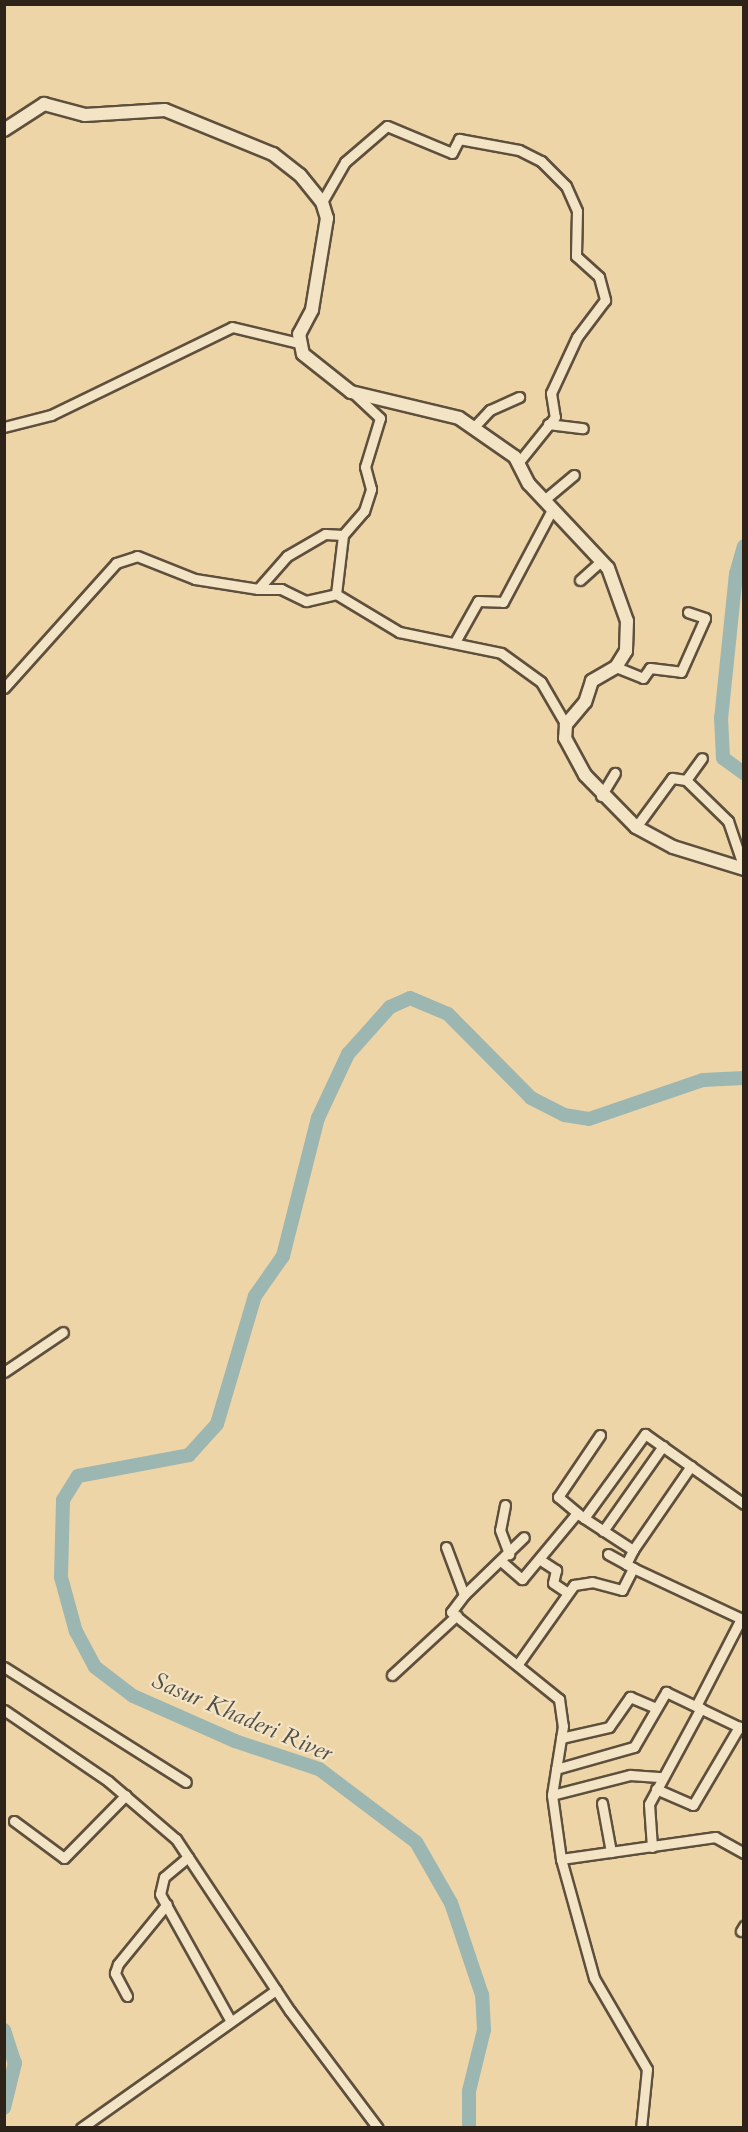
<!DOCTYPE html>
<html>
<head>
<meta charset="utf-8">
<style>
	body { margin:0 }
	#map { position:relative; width:748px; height:2132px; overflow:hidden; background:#eed5a8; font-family:Cardo,serif }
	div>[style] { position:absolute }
	.river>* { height:14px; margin:-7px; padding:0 7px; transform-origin:7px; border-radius:7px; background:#9cb6b2 }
	.roads { filter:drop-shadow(2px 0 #5e503c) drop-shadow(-2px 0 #5e503c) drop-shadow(0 2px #5e503c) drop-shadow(0 -2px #5e503c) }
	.minor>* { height:9px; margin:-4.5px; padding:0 4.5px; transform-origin:4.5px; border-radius:4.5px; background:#f4e4c6 }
	.tertiary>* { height:12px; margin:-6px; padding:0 6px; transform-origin:6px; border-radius:6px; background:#f4e4c6 }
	span { translate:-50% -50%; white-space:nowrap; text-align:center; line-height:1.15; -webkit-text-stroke:4.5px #f4e4c6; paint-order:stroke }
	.water-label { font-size:24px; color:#4f4f46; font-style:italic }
	.frame { position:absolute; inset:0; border:6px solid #2e2318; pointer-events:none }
</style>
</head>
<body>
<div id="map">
	<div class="river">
		<div style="left:744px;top:546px;width:29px;rotate:106deg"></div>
		<div style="left:736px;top:574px;width:145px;rotate:95.9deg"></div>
		<div style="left:721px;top:718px;width:40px;rotate:87.1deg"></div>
		<div style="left:723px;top:758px;width:26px;rotate:36deg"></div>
		<div style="left:4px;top:2030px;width:35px;rotate:72deg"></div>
		<div style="left:15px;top:2063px;width:46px;rotate:103.7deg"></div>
		<div style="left:469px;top:2128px;width:37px;rotate:-90deg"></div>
		<div style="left:469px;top:2091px;width:63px;rotate:-76.2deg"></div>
		<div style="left:484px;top:2030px;width:35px;rotate:-93deg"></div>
		<div style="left:482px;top:1995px;width:97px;rotate:-108.6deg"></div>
		<div style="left:451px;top:1903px;width:70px;rotate:-119.8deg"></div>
		<div style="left:416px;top:1842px;width:121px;rotate:-143deg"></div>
		<div style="left:319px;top:1769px;width:89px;rotate:-161.6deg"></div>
		<div style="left:235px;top:1741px;width:111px;rotate:-156.2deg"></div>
		<div style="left:133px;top:1696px;width:48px;rotate:-142.7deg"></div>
		<div style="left:95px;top:1667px;width:40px;rotate:-118deg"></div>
		<div style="left:76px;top:1632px;width:57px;rotate:-105.3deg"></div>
		<div style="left:61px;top:1577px;width:77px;rotate:-88.5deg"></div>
		<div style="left:63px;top:1500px;width:28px;rotate:-58deg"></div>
		<div style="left:78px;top:1476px;width:113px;rotate:-10.7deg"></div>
		<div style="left:189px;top:1455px;width:42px;rotate:-47.9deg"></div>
		<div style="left:217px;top:1424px;width:134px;rotate:-73.5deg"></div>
		<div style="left:255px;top:1296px;width:49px;rotate:-55deg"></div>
		<div style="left:283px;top:1256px;width:142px;rotate:-75.8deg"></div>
		<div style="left:318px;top:1118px;width:71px;rotate:-64.9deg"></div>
		<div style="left:348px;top:1054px;width:63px;rotate:-48.2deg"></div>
		<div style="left:390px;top:1007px;width:22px;rotate:-24deg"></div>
		<div style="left:410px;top:998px;width:41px;rotate:22.8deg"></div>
		<div style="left:448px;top:1014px;width:118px;rotate:45.3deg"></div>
		<div style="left:531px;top:1098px;width:37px;rotate:27deg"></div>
		<div style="left:564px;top:1115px;width:25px;rotate:9deg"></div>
		<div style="left:589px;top:1119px;width:120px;rotate:-18.9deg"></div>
		<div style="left:703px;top:1080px;width:41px;rotate:-2.8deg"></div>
	</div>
	<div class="roads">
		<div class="minor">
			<div style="left:322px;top:202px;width:46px;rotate:-60.1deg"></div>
			<div style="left:345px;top:162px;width:55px;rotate:-40.6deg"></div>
			<div style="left:387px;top:126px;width:70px;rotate:22.6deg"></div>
			<div style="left:452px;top:153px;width:16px;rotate:-63deg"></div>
			<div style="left:459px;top:139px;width:61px;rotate:10.4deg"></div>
			<div style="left:519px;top:150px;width:25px;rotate:27deg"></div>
			<div style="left:541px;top:161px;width:35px;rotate:45deg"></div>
			<div style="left:566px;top:186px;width:27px;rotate:66deg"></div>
			<div style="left:577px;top:211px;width:45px;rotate:91.3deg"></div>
			<div style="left:576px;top:256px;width:31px;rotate:42deg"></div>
			<div style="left:599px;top:277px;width:24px;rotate:75deg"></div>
			<div style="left:605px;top:300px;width:46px;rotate:127.1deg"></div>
			<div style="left:577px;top:337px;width:62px;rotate:114.9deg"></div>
			<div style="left:551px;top:393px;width:24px;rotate:81deg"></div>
			<div style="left:555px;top:417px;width:59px;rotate:128.8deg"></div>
			<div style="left:548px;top:424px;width:35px;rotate:7deg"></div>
			<div style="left:4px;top:427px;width:49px;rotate:-14.3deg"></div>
			<div style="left:51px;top:415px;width:201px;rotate:-25.9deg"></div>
			<div style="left:232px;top:327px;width:68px;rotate:13.6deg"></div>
			<div style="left:473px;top:428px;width:25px;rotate:-47deg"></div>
			<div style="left:490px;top:410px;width:32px;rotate:-24deg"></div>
			<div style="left:544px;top:500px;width:39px;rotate:-40deg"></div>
			<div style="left:580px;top:580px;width:28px;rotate:-42deg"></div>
			<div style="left:258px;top:589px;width:23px"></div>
			<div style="left:281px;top:589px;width:28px;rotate:26deg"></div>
			<div style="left:306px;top:601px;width:31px;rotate:-13deg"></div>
			<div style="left:336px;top:594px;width:74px;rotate:31.1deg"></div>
			<div style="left:399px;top:632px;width:104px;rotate:11.6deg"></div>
			<div style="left:501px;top:653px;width:49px;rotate:35.9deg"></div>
			<div style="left:541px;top:682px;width:50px;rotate:59.8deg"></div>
			<div style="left:336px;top:594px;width:59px;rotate:-83.2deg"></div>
			<div style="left:455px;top:642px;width:47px;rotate:-60.7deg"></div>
			<div style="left:478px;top:601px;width:25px;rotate:2deg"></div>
			<div style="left:503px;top:602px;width:104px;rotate:-62deg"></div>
			<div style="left:616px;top:667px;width:29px;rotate:22deg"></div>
			<div style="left:643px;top:678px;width:12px;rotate:-55deg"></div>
			<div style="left:650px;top:668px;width:31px;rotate:7deg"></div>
			<div style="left:681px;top:672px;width:59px;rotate:-66deg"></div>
			<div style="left:705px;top:618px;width:18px;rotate:-161deg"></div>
			<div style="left:4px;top:688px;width:168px;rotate:-48.1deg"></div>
			<div style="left:116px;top:563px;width:22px;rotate:-18deg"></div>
			<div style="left:137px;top:556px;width:62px;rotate:21.6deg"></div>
			<div style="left:195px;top:579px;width:64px;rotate:9deg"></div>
			<div style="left:258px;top:589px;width:44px;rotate:-48.7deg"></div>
			<div style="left:287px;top:556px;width:44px;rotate:-30.1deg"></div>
			<div style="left:325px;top:534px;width:18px;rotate:3deg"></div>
			<div style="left:343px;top:535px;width:32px;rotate:-49deg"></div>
			<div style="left:364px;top:511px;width:23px;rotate:-72deg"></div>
			<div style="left:371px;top:489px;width:23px;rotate:-105deg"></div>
			<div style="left:365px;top:467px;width:51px;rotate:-73deg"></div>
			<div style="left:380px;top:418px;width:34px;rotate:-137deg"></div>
			<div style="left:686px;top:780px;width:27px;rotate:-54deg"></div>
			<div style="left:601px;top:796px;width:27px;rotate:-59deg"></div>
			<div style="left:636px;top:827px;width:61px;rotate:-53.7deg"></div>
			<div style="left:672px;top:778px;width:14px;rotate:8deg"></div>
			<div style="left:686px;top:780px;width:59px;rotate:44.3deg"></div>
			<div style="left:728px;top:821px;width:50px;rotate:71.2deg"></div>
			<div style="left:4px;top:1372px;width:71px;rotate:-34.1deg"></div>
			<div style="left:505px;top:1505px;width:25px;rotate:101deg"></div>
			<div style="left:500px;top:1530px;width:26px;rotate:69deg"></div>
			<div style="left:581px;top:1516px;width:30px;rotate:-140deg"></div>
			<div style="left:558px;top:1497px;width:75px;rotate:-55.9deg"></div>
			<div style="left:603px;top:1531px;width:104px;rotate:-54.8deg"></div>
			<div style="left:446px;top:1547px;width:51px;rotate:69.4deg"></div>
			<div style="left:464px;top:1595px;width:21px;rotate:127deg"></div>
			<div style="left:451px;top:1612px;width:139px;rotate:38.9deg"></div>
			<div style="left:559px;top:1699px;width:27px;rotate:82deg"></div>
			<div style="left:563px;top:1726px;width:70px;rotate:99.1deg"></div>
			<div style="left:552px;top:1795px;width:65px;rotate:82deg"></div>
			<div style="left:561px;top:1859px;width:123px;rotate:74.5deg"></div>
			<div style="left:594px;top:1978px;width:105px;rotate:59.8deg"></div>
			<div style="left:647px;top:2069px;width:59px;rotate:95.8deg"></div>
			<div style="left:633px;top:1550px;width:59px;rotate:-146.9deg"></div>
			<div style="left:584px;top:1518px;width:104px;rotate:-54deg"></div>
			<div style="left:645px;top:1434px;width:121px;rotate:35.3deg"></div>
			<div style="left:608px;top:1554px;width:21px;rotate:29deg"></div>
			<div style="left:501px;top:1561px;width:28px;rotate:41deg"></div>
			<div style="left:522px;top:1579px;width:86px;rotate:-50.2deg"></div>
			<div style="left:542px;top:1561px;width:17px;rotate:33deg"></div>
			<div style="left:556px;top:1570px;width:13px;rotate:103deg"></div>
			<div style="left:553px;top:1583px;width:14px;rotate:34deg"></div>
			<div style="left:633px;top:1568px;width:123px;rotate:25.1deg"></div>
			<div style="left:464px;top:1595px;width:83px;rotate:-44deg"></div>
			<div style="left:518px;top:1664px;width:97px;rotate:-54.7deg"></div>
			<div style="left:574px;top:1585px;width:18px;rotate:-9deg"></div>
			<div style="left:592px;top:1582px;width:31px;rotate:15deg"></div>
			<div style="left:622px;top:1590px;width:25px;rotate:-63deg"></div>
			<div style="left:633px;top:1568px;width:8px;rotate:-150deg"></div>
			<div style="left:626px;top:1564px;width:16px;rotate:-63deg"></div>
			<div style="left:633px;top:1550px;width:102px;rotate:-55.4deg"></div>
			<div style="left:4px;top:1667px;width:215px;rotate:32.3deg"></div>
			<div style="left:392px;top:1675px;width:88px;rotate:-42.7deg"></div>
			<div style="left:696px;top:1706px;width:98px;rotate:-62.7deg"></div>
			<div style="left:4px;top:1710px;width:126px;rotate:34.3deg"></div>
			<div style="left:108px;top:1781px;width:89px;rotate:40.5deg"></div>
			<div style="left:176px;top:1839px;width:206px;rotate:56.5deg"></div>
			<div style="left:290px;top:2011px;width:146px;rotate:53.1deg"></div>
			<div style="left:561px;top:1738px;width:49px;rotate:-12.9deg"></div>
			<div style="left:609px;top:1727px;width:37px;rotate:-55deg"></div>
			<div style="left:630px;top:1697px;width:28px;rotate:23deg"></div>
			<div style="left:556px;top:1769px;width:81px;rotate:-15.8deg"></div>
			<div style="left:634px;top:1747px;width:64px;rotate:-59.8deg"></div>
			<div style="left:666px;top:1692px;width:81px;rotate:25.6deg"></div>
			<div style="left:656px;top:1789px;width:40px;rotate:23.4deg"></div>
			<div style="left:693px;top:1805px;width:91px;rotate:-59.5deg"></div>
			<div style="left:739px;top:1727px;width:5px;rotate:22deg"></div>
			<div style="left:552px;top:1795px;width:81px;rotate:-14.4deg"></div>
			<div style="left:630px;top:1775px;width:32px;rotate:4deg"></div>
			<div style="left:602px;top:1803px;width:50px;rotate:79.6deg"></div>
			<div style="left:14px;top:1821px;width:62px;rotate:36.5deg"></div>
			<div style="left:64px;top:1858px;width:88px;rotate:-45.5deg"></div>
			<div style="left:652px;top:1847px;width:43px;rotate:-94deg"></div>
			<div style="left:649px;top:1804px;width:109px;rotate:-61.6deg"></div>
			<div style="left:188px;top:1857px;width:31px;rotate:140deg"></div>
			<div style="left:164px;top:1877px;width:17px;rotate:103deg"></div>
			<div style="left:160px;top:1894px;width:144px;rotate:60.9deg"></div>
			<div style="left:561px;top:1859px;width:156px;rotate:-8.1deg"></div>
			<div style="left:715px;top:1837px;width:33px;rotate:29deg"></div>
			<div style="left:741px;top:1931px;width:6px;rotate:-59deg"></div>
			<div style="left:127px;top:1996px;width:26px;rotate:-118deg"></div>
			<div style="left:115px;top:1973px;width:9px;rotate:-72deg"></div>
			<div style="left:118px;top:1964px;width:77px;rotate:-50.8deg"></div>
			<div style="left:81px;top:2128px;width:239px;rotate:-35.3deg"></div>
		</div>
		<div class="tertiary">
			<div style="left:4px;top:130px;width:48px;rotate:-33deg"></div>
			<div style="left:44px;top:104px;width:42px;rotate:15deg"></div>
			<div style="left:85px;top:115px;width:80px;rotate:-3.6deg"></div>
			<div style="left:165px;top:110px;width:117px;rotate:22.2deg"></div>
			<div style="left:273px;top:154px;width:34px;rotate:38deg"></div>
			<div style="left:300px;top:175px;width:35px;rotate:51deg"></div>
			<div style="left:322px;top:202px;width:17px;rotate:73deg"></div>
			<div style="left:327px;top:218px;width:93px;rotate:99.3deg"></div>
			<div style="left:312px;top:310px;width:27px;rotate:118deg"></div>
			<div style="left:299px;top:334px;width:20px;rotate:79deg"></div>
			<div style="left:303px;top:354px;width:61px;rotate:38.4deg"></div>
			<div style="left:351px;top:392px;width:111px;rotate:13.5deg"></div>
			<div style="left:459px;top:418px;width:68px;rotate:34.9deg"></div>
			<div style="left:515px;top:457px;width:30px;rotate:63deg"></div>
			<div style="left:529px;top:484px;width:115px;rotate:46.8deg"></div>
			<div style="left:608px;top:568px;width:56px;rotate:70.3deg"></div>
			<div style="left:627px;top:621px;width:30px;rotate:92deg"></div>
			<div style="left:626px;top:651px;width:19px;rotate:122deg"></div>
			<div style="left:616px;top:667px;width:28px;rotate:150deg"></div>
			<div style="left:592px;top:681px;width:22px;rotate:108deg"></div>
			<div style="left:585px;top:702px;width:30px;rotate:130deg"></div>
			<div style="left:566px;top:725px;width:13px;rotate:94deg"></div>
			<div style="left:565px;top:738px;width:42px;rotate:61.6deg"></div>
			<div style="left:585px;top:775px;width:73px;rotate:45.6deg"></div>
			<div style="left:636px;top:827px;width:42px;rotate:28.4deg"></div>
			<div style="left:673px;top:847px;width:74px;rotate:17.2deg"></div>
		</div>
	</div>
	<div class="water-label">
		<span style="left:242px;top:1717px;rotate:23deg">Sasur Khaderi River</span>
	</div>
	<div class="frame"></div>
</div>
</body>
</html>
